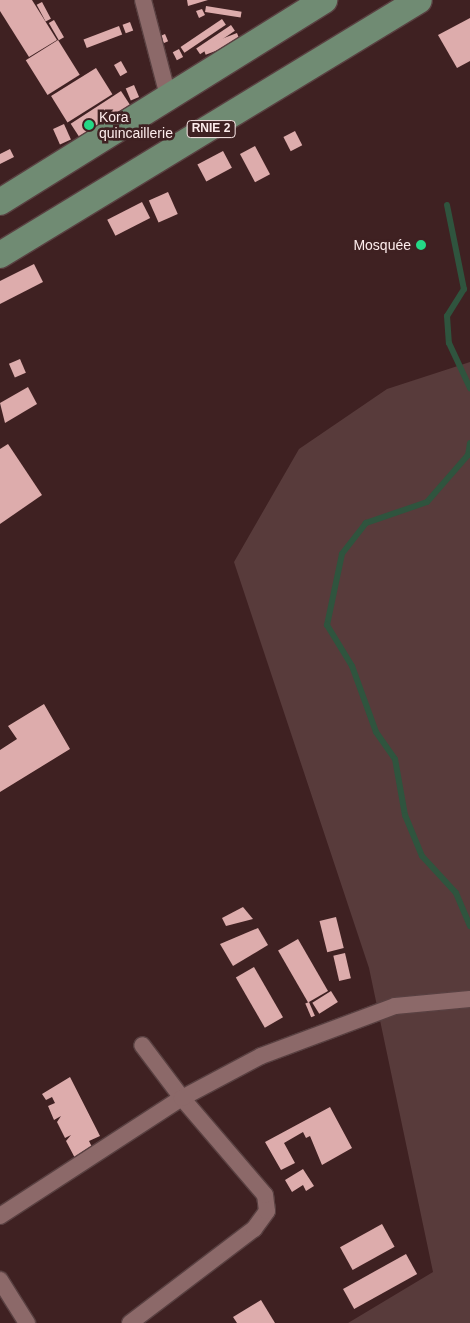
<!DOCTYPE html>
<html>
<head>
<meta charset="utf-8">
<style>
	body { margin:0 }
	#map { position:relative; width:470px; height:1323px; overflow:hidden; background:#3f2122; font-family:Helvetica,sans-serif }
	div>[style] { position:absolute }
	.green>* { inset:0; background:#583b3b }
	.stream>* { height:6px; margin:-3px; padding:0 3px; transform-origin:3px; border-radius:3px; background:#2f543e }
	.building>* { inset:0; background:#ddacac; transform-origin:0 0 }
	.roads { filter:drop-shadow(1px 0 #594041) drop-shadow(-1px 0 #594041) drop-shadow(0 1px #594041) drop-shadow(0 -1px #594041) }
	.street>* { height:16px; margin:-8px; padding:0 8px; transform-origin:8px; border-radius:8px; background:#8c6969 }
	.primary>* { height:26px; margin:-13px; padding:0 13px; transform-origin:13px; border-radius:13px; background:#708b73 }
	.dots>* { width:14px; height:14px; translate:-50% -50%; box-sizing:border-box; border:2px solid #3f2122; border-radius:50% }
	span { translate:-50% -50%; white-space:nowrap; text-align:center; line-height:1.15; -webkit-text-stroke:5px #3f2122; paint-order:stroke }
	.shield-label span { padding:1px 4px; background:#3f2122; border:1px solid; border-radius:4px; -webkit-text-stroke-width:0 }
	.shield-label { font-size:12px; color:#fdecec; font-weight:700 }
	.poi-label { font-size:14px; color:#fdecec }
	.left { translate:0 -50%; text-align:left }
	.right { translate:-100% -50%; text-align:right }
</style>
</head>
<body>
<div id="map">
	<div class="green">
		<div style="clip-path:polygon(470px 362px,470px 1323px,348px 1323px,433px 1272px,369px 968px,234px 562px,299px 449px,387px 389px)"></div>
	</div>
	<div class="stream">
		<div style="left:447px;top:205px;width:86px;rotate:78.6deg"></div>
		<div style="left:464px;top:289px;width:32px;rotate:122deg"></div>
		<div style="left:447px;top:316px;width:27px;rotate:86deg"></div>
		<div style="left:449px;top:343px;width:50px;rotate:65deg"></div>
		<div style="left:470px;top:443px;width:12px;rotate:99deg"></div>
		<div style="left:468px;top:455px;width:62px;rotate:131.1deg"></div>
		<div style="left:427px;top:502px;width:65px;rotate:161deg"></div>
		<div style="left:366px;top:523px;width:39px;rotate:128deg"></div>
		<div style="left:342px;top:554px;width:73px;rotate:101.9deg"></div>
		<div style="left:327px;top:625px;width:48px;rotate:58.6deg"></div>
		<div style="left:352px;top:666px;width:70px;rotate:70deg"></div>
		<div style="left:376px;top:732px;width:33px;rotate:55deg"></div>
		<div style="left:395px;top:759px;width:57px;rotate:79.9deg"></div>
		<div style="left:405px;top:815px;width:44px;rotate:67.5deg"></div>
		<div style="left:422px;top:856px;width:50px;rotate:47.4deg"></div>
		<div style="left:456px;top:893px;width:36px;rotate:67deg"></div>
	</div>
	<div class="building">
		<div style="clip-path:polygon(0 0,32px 0,57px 40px,29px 57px,0 11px)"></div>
		<div style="clip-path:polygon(187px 0,208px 0,188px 6px)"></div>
		<div style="left:42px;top:2px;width:19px;height:6px;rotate:62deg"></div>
		<div style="left:206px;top:6px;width:36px;height:6px;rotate:9deg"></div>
		<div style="clip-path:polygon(202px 9px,205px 15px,199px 18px,196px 11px)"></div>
		<div style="clip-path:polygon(470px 18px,470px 61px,457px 68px,438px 35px)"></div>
		<div style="left:222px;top:19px;width:7px;height:50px;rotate:56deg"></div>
		<div style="left:54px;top:20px;width:20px;height:6px;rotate:60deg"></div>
		<div style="left:130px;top:22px;width:9px;height:8px;rotate:69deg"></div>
		<div style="left:231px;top:25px;width:7px;height:42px;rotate:56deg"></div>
		<div style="left:119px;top:26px;width:9px;height:38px;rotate:69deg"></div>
		<div style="left:237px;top:33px;width:9px;height:37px;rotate:69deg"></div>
		<div style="left:165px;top:34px;width:8px;height:5px;rotate:67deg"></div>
		<div style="left:58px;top:40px;width:41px;height:38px;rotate:58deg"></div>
		<div style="left:179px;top:49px;width:9px;height:7px;rotate:63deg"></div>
		<div style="left:121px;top:61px;width:13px;height:8px;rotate:61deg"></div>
		<div style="left:96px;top:68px;width:31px;height:53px;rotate:58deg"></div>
		<div style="left:134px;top:85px;width:13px;height:9px;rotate:67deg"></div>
		<div style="left:121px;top:91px;width:17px;height:60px;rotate:57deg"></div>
		<div style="left:64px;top:124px;width:17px;height:12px;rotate:66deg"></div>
		<div style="left:295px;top:131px;width:16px;height:13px;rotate:63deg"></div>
		<div style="left:255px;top:146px;width:32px;height:17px;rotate:62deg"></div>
		<div style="clip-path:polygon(10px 149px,14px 157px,0 164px,0 154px)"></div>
		<div style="left:223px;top:151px;width:19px;height:29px;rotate:62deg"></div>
		<div style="left:168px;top:192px;width:24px;height:21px;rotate:66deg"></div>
		<div style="left:142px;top:202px;width:18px;height:39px;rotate:63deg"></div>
		<div style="clip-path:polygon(34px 264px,43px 282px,0 304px,0 281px)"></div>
		<div style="left:20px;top:359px;width:15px;height:12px;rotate:67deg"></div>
		<div style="clip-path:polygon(28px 387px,37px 404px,5px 423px,0 403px)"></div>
		<div style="clip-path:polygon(8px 444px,42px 495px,0 524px,0 449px)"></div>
		<div style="clip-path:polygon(44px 704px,70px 749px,0 792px,0 750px,17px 739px,8px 726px)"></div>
		<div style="clip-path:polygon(243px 907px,253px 919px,226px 926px,222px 918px)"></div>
		<div style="left:336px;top:917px;width:32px;height:17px;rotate:76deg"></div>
		<div style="clip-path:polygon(258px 928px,268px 945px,233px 966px,220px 944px)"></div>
		<div style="left:298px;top:939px;width:60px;height:23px;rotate:60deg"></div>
		<div style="left:345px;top:953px;width:26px;height:12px;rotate:77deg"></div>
		<div style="left:254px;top:967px;width:58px;height:21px;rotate:60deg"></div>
		<div style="left:331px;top:991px;width:13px;height:22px;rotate:58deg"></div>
		<div style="left:309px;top:1002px;width:15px;height:4px;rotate:67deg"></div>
		<div style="clip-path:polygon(70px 1077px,100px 1136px,89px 1141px,94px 1151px,76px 1160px,66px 1141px,71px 1135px,65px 1138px,57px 1122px,61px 1116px,54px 1120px,48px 1106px,55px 1103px,52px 1097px,46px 1100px,42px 1094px)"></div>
		<div style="clip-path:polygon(330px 1107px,352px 1148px,322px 1165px,310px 1136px,306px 1138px,303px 1132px,284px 1143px,295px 1163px,281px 1170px,265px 1142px)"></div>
		<div style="clip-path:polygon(303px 1169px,314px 1186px,306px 1191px,303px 1185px,292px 1192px,285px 1180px)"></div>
		<div style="left:382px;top:1224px;width:26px;height:48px;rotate:61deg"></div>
		<div style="left:406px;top:1254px;width:23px;height:72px;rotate:61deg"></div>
		<div style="clip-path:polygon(261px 1300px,275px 1323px,237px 1323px,233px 1317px)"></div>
	</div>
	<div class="roads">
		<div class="street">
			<div style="left:143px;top:0;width:99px;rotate:75.4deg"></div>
			<div style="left:0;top:1216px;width:217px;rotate:-33deg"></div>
			<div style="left:182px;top:1098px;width:66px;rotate:-127deg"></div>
			<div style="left:0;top:1280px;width:51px;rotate:57.9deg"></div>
			<div style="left:130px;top:1323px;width:156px;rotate:-37.2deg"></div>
			<div style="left:254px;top:1229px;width:22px;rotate:-54deg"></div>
			<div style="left:267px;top:1211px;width:16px;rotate:-97deg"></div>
			<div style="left:265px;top:1195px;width:128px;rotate:-130.6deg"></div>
			<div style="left:182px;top:1098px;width:89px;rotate:-28deg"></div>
			<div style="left:261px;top:1056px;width:143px;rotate:-20.5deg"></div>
			<div style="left:395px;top:1006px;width:75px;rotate:-5.3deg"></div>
		</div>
		<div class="primary">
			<div style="left:0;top:202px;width:382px;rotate:-31.9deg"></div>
			<div style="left:0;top:255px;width:490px;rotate:-31.3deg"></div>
		</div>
	</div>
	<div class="dots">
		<div style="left:89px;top:125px;background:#24d886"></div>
		<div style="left:421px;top:245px;background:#24d886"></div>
	</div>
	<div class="shield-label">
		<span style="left:211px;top:129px">RNIE 2</span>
	</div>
	<div class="poi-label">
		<span class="left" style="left:99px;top:125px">Kora<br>quincaillerie</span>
		<span class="right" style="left:411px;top:245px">Mosquée</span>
	</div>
</div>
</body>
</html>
